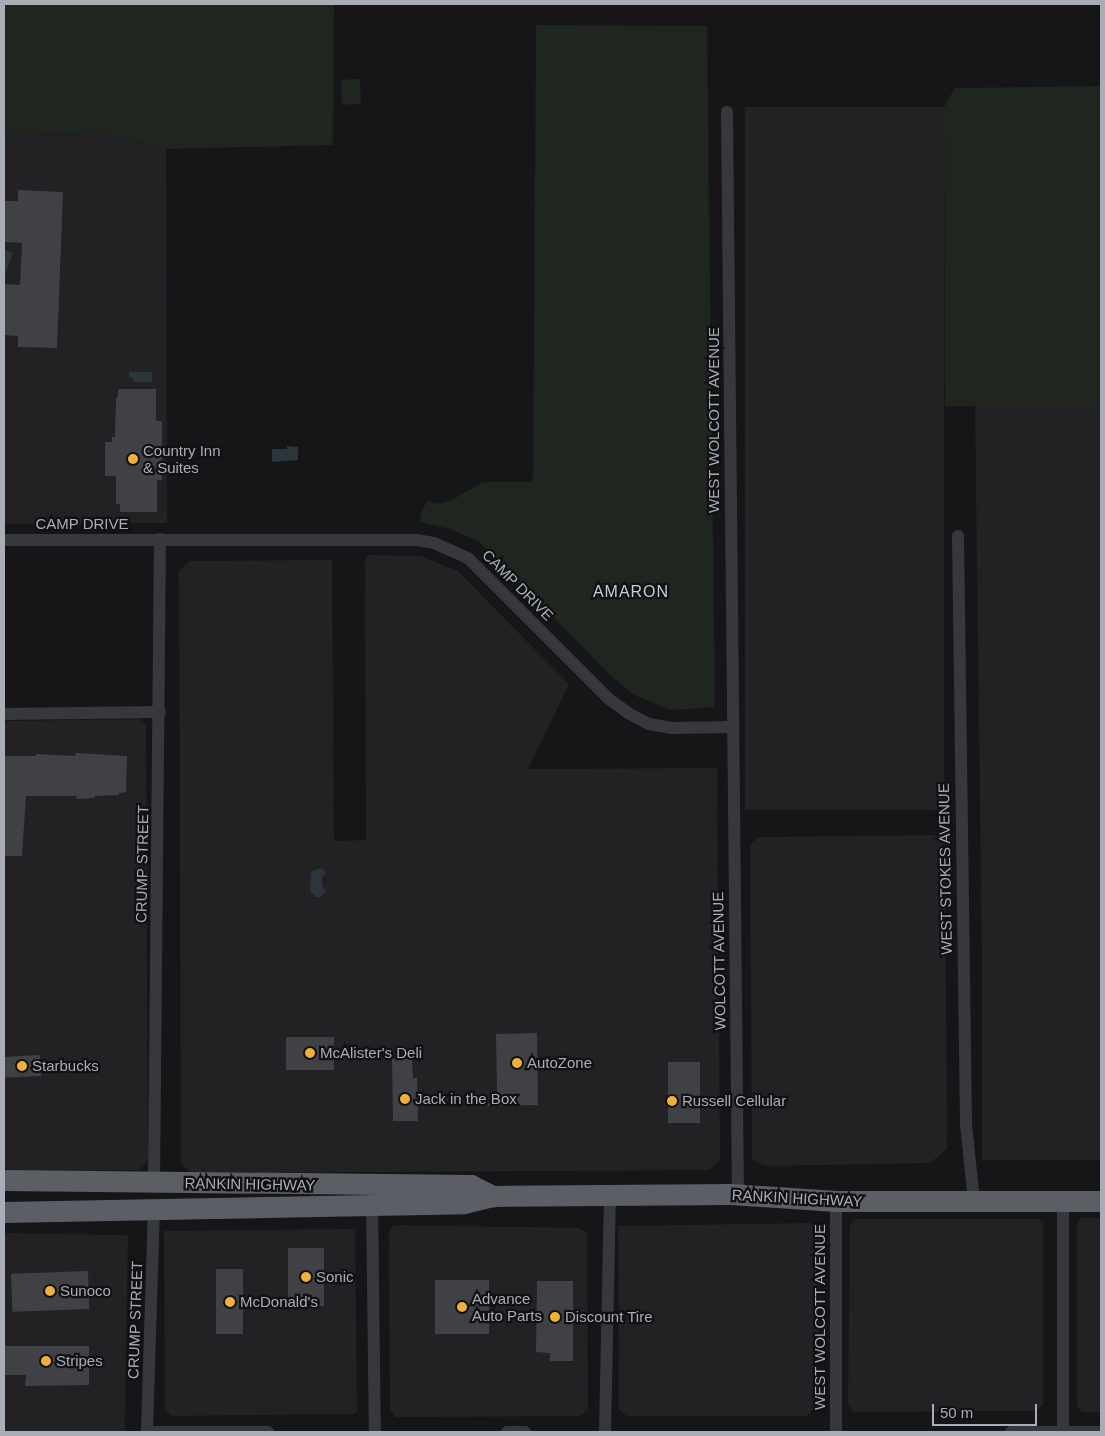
<!DOCTYPE html>
<html>
<head>
<meta charset="utf-8">
<style>
	body { margin:0 }
	#map { position:relative; width:1105px; height:1436px; overflow:hidden; background:#161618; font-family:Helvetica,sans-serif }
	div>[style] { position:absolute }
	.built>* { inset:0; background:#222225; transform-origin:0 0 }
	.green>* { inset:0; background:#1e261f; transform-origin:0 0 }
	.water>* { inset:0; background:#2c353c; transform-origin:0 0 }
	.building>* { inset:0; background:#404145; transform-origin:0 0 }
	.minor>* { height:12px; margin:-6px; padding:0 6px; transform-origin:6px; border-radius:6px; background:#37383d }
	.trunk>* { height:21px; margin:-10.5px; padding:0 10.5px; transform-origin:10.5px; border-radius:10.5px; background:#5b5e65 }
	.dots>* { width:14px; height:14px; translate:-50% -50%; box-sizing:border-box; border:2px solid #111113; border-radius:50% }
	span { translate:-50% -50%; white-space:nowrap; text-align:center; line-height:1.15; -webkit-text-stroke:4.5px #111113; paint-order:stroke }
	.street-label { font-size:15px; color:#a8adb8 }
	.poi-label { font-size:15px; color:#a8adb8 }
	.left { translate:0 -50%; text-align:left }
	.neighbourhood-label { font-size:16px; color:#c9ccd4; letter-spacing:1px }
	.frame { position:absolute; inset:0; border:5px solid #a8adb8; pointer-events:none }
	.scale { position:absolute; left:932px; top:1404px; width:105px; height:22px; box-sizing:border-box; border:2px solid #a8adb8; border-top:0; padding-left:6px; font-size:15px; line-height:18px; white-space:nowrap; color:#a8adb8; -webkit-text-stroke:4px #111113; paint-order:stroke }
</style>
</head>
<body>
<div id="map">
	<div class="built">
		<div style="left:944px;top:107px;width:703px;height:199px;rotate:90deg"></div>
		<div style="clip-path:polygon(103px 133px,166px 149px,167px 523px,4px 524px,4px 134px)"></div>
		<div style="clip-path:polygon(975px 406px,1101px 406px,1101px 1160px,982px 1160px,982px 960px)"></div>
		<div style="clip-path:polygon(369px 555px,420px 556px,458px 571px,569px 684px,528px 769px,717px 768px,720px 1160px,709px 1170px,191px 1173px,181px 1164px,179px 571px,189px 561px,332px 560px,334px 841px,366px 840px,365px 559px)"></div>
		<div style="clip-path:polygon(141px 719px,146px 725px,148px 1160px,140px 1170px,17px 1171px,4px 1168px,4px 721px)"></div>
		<div style="clip-path:polygon(945px 835px,947px 1149px,930px 1163px,764px 1166px,752px 1159px,750px 845px,759px 837px)"></div>
		<div style="clip-path:polygon(1081px 1218px,1101px 1218px,1101px 1412px,1083px 1412px,1077px 1407px,1077px 1224px)"></div>
		<div style="clip-path:polygon(856px 1219px,1038px 1219px,1043px 1224px,1043px 1405px,1036px 1411px,853px 1412px,848px 1405px,850px 1225px)"></div>
		<div style="clip-path:polygon(816px 1223px,821px 1227px,817px 1406px,807px 1416px,627px 1416px,619px 1409px,618px 1226px)"></div>
		<div style="clip-path:polygon(394px 1225px,579px 1228px,587px 1233px,588px 1409px,580px 1416px,396px 1417px,390px 1410px,389px 1232px)"></div>
		<div style="clip-path:polygon(355px 1229px,357px 1411px,354px 1414px,172px 1416px,165px 1410px,164px 1231px)"></div>
		<div style="left:4px;top:1233px;width:124px;height:199px;rotate:1deg"></div>
	</div>
	<div class="green">
		<div style="clip-path:polygon(4px 4px,334px 4px,333px 145px,166px 149px,103px 133px,4px 134px)"></div>
		<div style="clip-path:polygon(536px 25px,707px 26px,715px 707px,671px 710px,634px 695px,610px 675px,478px 541px,450px 529px,420px 522px,421px 513px,427px 501px,437px 504px,452px 500px,483px 482px,533px 482px)"></div>
		<div style="left:360px;top:79px;width:25px;height:19px;rotate:88deg"></div>
		<div style="clip-path:polygon(1101px 86px,1101px 406px,945px 406px,944px 107px,955px 88px)"></div>
	</div>
	<div class="water">
		<div style="left:4px;top:250px;width:9px;height:24px;rotate:18deg"></div>
		<div style="clip-path:polygon(129px 372px,152px 372px,152px 382px,134px 382px,133px 378px,129px 377px)"></div>
		<div style="clip-path:polygon(287px 446px,298px 447px,298px 460px,272px 462px,272px 449px,287px 449px)"></div>
		<div style="clip-path:polygon(322px 868px,326px 873px,322px 877px,322px 885px,326px 891px,320px 897px,316px 897px,310px 891px,311px 871px)"></div>
	</div>
	<div class="building">
		<div style="clip-path:polygon(18px 190px,63px 192px,57px 348px,18px 347px,18px 336px,4px 335px,4px 284px,20px 285px,22px 243px,4px 242px,4px 201px,18px 201px)"></div>
		<div style="clip-path:polygon(118px 389px,156px 389px,156px 421px,162px 421px,162px 480px,157px 480px,157px 512px,120px 512px,120px 504px,116px 504px,116px 476px,105px 476px,105px 442px,112px 442px,112px 437px,115px 437px,116px 398px,118px 397px)"></div>
		<div style="clip-path:polygon(76px 753px,127px 756px,126px 792px,119px 793px,119px 795px,95px 796px,95px 798px,77px 799px,76px 796px,26px 796px,22px 856px,4px 856px,4px 756px,36px 756px,36px 754px,75px 756px)"></div>
		<div style="clip-path:polygon(537px 1033px,538px 1105px,487px 1106px,497px 1091px,496px 1034px)"></div>
		<div style="left:286px;top:1037px;width:48px;height:33px"></div>
		<div style="left:40px;top:1055px;width:21px;height:36px;rotate:87deg"></div>
		<div style="clip-path:polygon(392px 1059px,412px 1059px,413px 1078px,417px 1078px,418px 1121px,393px 1121px)"></div>
		<div style="left:668px;top:1062px;width:32px;height:61px"></div>
		<div style="left:288px;top:1248px;width:36px;height:58px"></div>
		<div style="left:216px;top:1269px;width:27px;height:65px"></div>
		<div style="left:88px;top:1271px;width:38px;height:77px;rotate:88deg"></div>
		<div style="left:435px;top:1280px;width:54px;height:54px"></div>
		<div style="clip-path:polygon(537px 1281px,573px 1281px,573px 1361px,550px 1361px,550px 1353px,536px 1352px)"></div>
		<div style="clip-path:polygon(4px 1346px,89px 1346px,89px 1385px,25px 1386px,26px 1375px,4px 1375px)"></div>
	</div>
	<div class="minor">
		<div style="left:727px;top:112px;width:1082px;rotate:89.42deg"></div>
		<div style="left:958px;top:536px;width:588px;rotate:89.22deg"></div>
		<div style="left:966px;top:1124px;width:77px;rotate:84.1deg"></div>
		<div style="left:4px;top:540px;width:412px"></div>
		<div style="left:416px;top:540px;width:18px;rotate:9deg"></div>
		<div style="left:434px;top:543px;width:37px;rotate:24deg"></div>
		<div style="left:468px;top:558px;width:199px;rotate:45deg"></div>
		<div style="left:609px;top:699px;width:24px;rotate:36deg"></div>
		<div style="left:628px;top:713px;width:24px;rotate:28deg"></div>
		<div style="left:649px;top:724px;width:23px;rotate:10deg"></div>
		<div style="left:672px;top:728px;width:61px;rotate:-0.9deg"></div>
		<div style="left:4px;top:714px;width:156px;rotate:-0.7deg"></div>
		<div style="left:154px;top:1183px;width:644px;rotate:-89.47deg"></div>
		<div style="left:372px;top:1200px;width:232px;rotate:89.3deg"></div>
		<div style="left:836px;top:1201px;width:231px;rotate:90deg"></div>
		<div style="left:1063px;top:1201px;width:231px;rotate:90deg"></div>
		<div style="left:154px;top:1208px;width:224px;rotate:91.8deg"></div>
		<div style="left:147px;top:1432px;width:121px"></div>
		<div style="left:507px;top:1432px;width:18px"></div>
		<div style="left:605px;top:1432px;width:236px;rotate:-88.8deg"></div>
		<div style="left:1011px;top:1432px;width:90px"></div>
	</div>
	<div class="trunk">
		<div style="left:4px;top:1180px;width:467px;rotate:0.6deg"></div>
		<div style="left:471px;top:1185px;width:25px;rotate:27deg"></div>
		<div style="left:4px;top:1212px;width:460px;rotate:-1.1deg"></div>
		<div style="left:464px;top:1203px;width:30px;rotate:-14deg"></div>
		<div style="left:493px;top:1196px;width:238px;rotate:-0.5deg"></div>
		<div style="left:731px;top:1194px;width:105px;rotate:3.8deg"></div>
		<div style="left:836px;top:1201px;width:265px"></div>
	</div>
	<div class="dots">
		<div style="left:133px;top:459px;background:#f2b134"></div>
		<div style="left:310px;top:1053px;background:#f2b134"></div>
		<div style="left:517px;top:1063px;background:#f2b134"></div>
		<div style="left:22px;top:1066px;background:#f2b134"></div>
		<div style="left:405px;top:1099px;background:#f2b134"></div>
		<div style="left:672px;top:1101px;background:#f2b134"></div>
		<div style="left:306px;top:1277px;background:#f2b134"></div>
		<div style="left:50px;top:1291px;background:#f2b134"></div>
		<div style="left:230px;top:1302px;background:#f2b134"></div>
		<div style="left:462px;top:1307px;background:#f2b134"></div>
		<div style="left:555px;top:1317px;background:#f2b134"></div>
		<div style="left:46px;top:1361px;background:#f2b134"></div>
	</div>
	<div class="street-label">
		<span style="left:714px;top:420px;rotate:-90deg">WEST WOLCOTT AVENUE</span>
		<span style="left:82px;top:524px">CAMP DRIVE</span>
		<span style="left:518px;top:585px;rotate:45deg">CAMP DRIVE</span>
		<span style="left:142px;top:864px;rotate:-89deg">CRUMP STREET</span>
		<span style="left:945px;top:869px;rotate:-91deg">WEST STOKES AVENUE</span>
		<span style="left:719px;top:961px;rotate:-91deg">WOLCOTT AVENUE</span>
		<span style="left:250px;top:1184px;rotate:1deg">RANKIN HIGHWAY</span>
		<span style="left:797px;top:1198px;rotate:3deg">RANKIN HIGHWAY</span>
		<span style="left:820px;top:1317px;rotate:-90deg">WEST WOLCOTT AVENUE</span>
		<span style="left:135px;top:1320px;rotate:-88deg">CRUMP STREET</span>
	</div>
	<div class="poi-label">
		<span class="left" style="left:143px;top:459px">Country Inn<br>&amp; Suites</span>
		<span class="left" style="left:320px;top:1053px">McAlister's Deli</span>
		<span class="left" style="left:527px;top:1063px">AutoZone</span>
		<span class="left" style="left:32px;top:1066px">Starbucks</span>
		<span class="left" style="left:415px;top:1099px">Jack in the Box</span>
		<span class="left" style="left:682px;top:1101px">Russell Cellular</span>
		<span class="left" style="left:316px;top:1277px">Sonic</span>
		<span class="left" style="left:60px;top:1291px">Sunoco</span>
		<span class="left" style="left:472px;top:1307px">Advance<br>Auto Parts</span>
		<span class="left" style="left:240px;top:1302px">McDonald's</span>
		<span class="left" style="left:565px;top:1317px">Discount Tire</span>
		<span class="left" style="left:56px;top:1361px">Stripes</span>
	</div>
	<div class="neighbourhood-label">
		<span style="left:631px;top:592px">AMARON</span>
	</div>
	<div class="frame"></div>
	<div class="scale">50 m</div>
</div>
</body>
</html>
